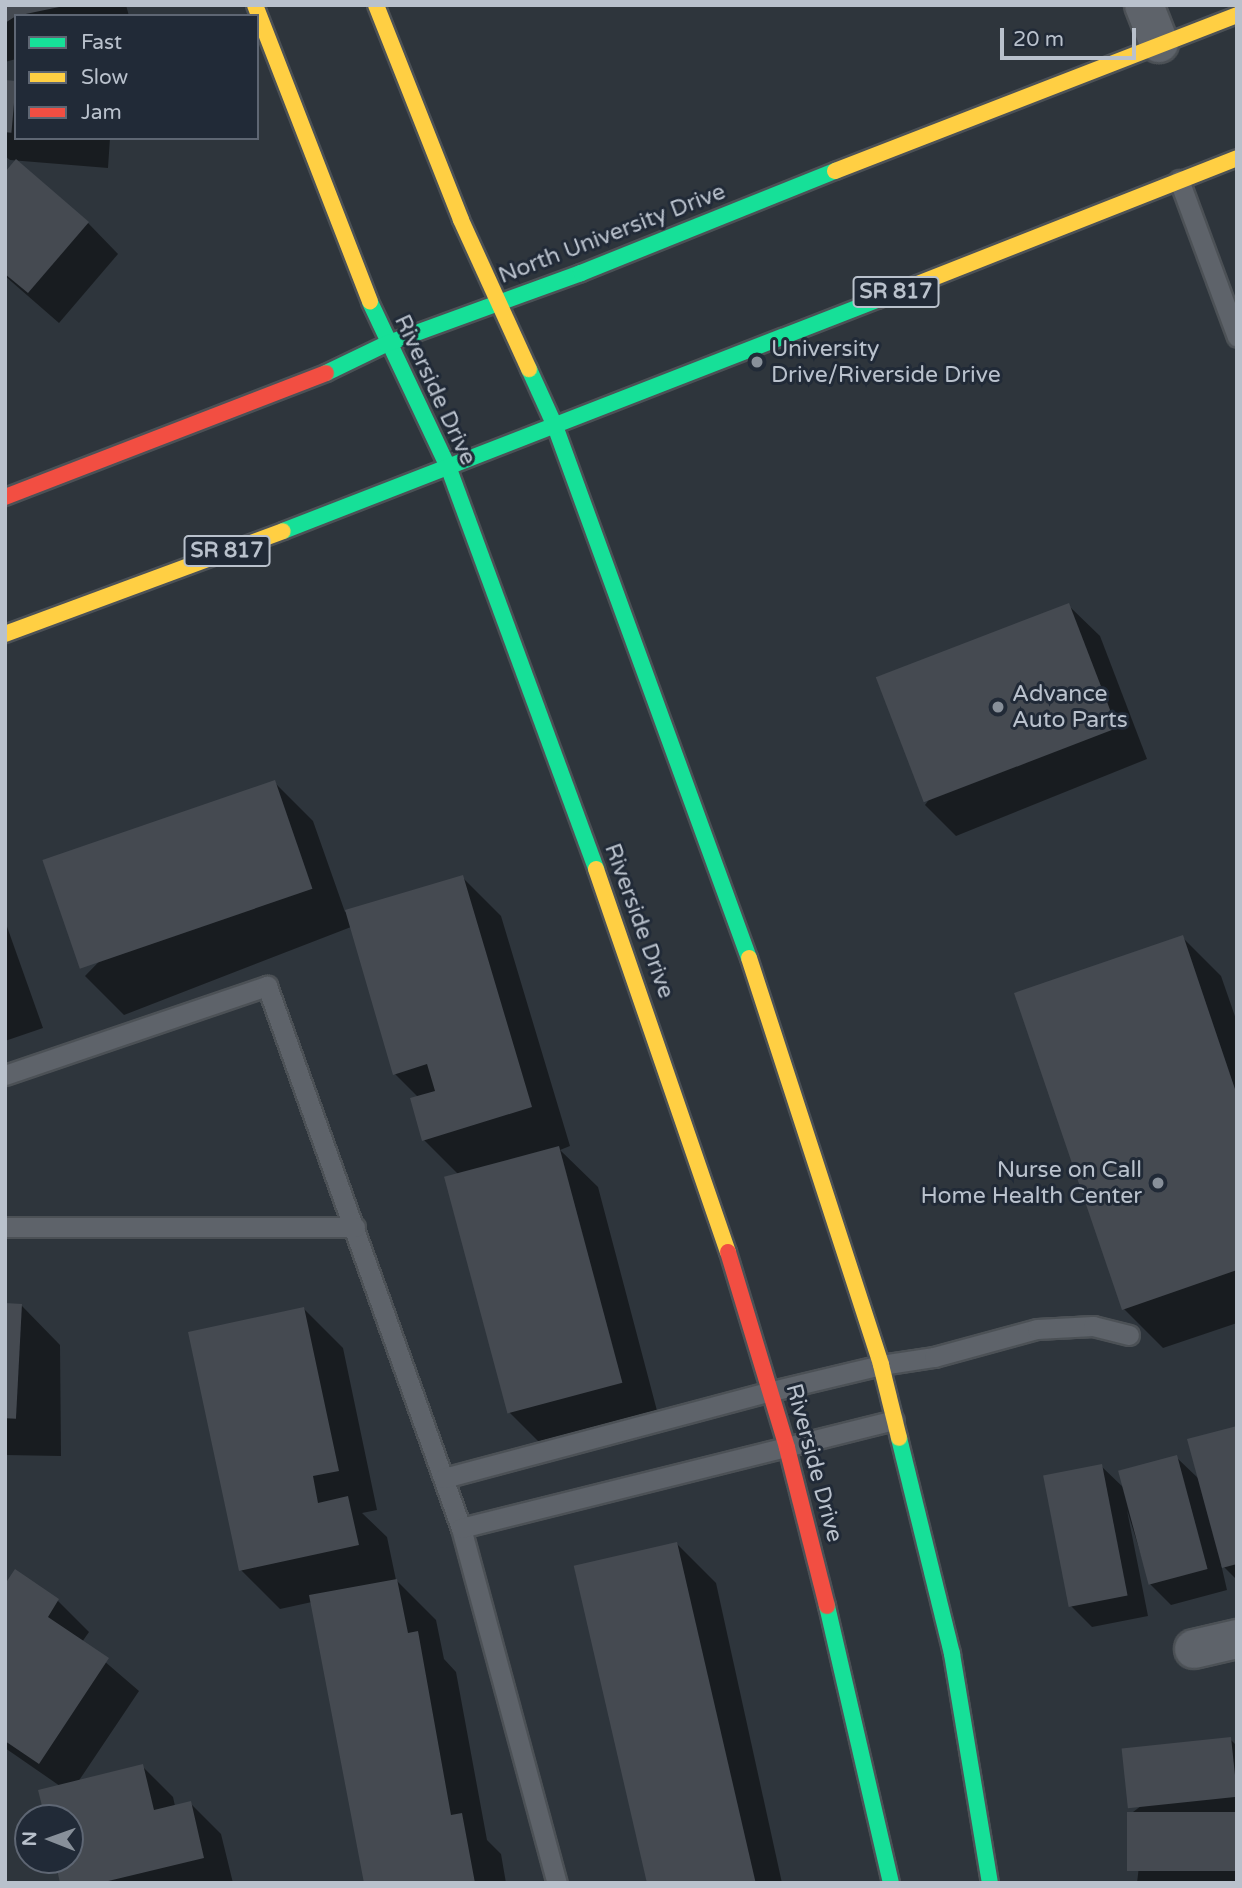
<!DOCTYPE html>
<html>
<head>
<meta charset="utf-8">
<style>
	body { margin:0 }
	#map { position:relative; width:1242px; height:1888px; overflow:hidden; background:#2e353c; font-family:"Varela Round",sans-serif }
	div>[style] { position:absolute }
	.shadow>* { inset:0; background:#0007 }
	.building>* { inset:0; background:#454a51; transform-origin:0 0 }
	.roads { filter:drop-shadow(2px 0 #4c5156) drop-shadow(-2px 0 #4c5156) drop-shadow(0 2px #4c5156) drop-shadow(0 -2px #4c5156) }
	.lane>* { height:19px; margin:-9.5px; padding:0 9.5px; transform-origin:9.5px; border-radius:9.5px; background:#5e636a }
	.street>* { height:38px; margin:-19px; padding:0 19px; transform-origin:19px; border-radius:19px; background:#5e636a }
	.fast>* { height:16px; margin:-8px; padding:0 8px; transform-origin:8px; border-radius:8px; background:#16e098 }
	.slow>* { height:16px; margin:-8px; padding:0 8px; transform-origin:8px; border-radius:8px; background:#ffcf43 }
	.jam>* { height:16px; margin:-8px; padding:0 8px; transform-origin:8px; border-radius:8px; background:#f24e42 }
	.dots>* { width:19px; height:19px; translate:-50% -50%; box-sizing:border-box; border:4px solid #212a37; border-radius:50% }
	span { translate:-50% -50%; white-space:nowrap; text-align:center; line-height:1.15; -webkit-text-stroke:6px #212a37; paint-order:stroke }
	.shield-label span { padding:2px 5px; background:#212a37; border:2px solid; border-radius:5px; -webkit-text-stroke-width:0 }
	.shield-label { font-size:21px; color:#b9c1cc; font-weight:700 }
	.street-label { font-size:23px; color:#b9c1cc }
	.poi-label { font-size:23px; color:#b9c1cc }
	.left { translate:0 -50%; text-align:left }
	.right { translate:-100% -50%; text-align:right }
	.frame { position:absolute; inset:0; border:7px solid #b9c1cc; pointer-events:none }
	.legend { position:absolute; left:14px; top:14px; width:245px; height:126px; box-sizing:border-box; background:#212a37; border:2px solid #5e6673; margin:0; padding:9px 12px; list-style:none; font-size:21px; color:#b9c1cc }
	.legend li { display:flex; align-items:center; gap:14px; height:35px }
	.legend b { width:35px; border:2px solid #5e6673 }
	.north { position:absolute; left:14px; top:1804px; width:70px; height:70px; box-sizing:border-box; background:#212a37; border:2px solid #5e6673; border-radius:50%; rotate:271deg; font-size:19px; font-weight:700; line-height:28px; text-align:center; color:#b9c1cc }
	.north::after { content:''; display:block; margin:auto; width:24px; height:32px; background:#88909a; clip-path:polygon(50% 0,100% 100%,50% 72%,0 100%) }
	.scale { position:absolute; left:1000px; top:28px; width:136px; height:32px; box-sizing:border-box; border:4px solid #b9c1cc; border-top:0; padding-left:9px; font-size:21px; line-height:24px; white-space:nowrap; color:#b9c1cc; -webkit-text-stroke:5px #212a37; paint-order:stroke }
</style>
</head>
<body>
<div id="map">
	<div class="shadow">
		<div style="clip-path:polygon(5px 5px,126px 5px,129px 16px,16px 16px,16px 59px,5px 62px)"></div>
		<div style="clip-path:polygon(5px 82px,16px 83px,16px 138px,110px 138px,108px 168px,10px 160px,5px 156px)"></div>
		<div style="clip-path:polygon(5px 174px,88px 223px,118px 254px,59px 323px,5px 276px)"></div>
		<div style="clip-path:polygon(1069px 606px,1100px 636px,1147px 759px,956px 836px,925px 805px)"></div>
		<div style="clip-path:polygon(274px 782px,313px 821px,345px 912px,462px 877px,501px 916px,570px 1146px,560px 1150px,598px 1187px,660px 1422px,549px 1452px,510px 1413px,459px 1175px,424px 1140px,418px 1097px,395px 1074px,351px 927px,124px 1015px,85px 976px)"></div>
		<div style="clip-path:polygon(5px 921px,43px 1028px,5px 1041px)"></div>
		<div style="clip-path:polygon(1182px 937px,1221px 976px,1237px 1022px,1237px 1323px,1163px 1348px,1124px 1309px)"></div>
		<div style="clip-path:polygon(5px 1305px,21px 1305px,60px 1345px,61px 1456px,5px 1455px)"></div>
		<div style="clip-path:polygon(304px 1309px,343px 1348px,377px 1510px,362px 1513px,387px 1537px,396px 1580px,436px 1620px,444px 1659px,456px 1672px,487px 1840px,501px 1854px,506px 1883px,366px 1883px,312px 1602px,280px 1609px,241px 1570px)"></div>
		<div style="clip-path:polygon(1237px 1427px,1237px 1580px,1221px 1564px,1227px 1590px,1171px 1605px,1150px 1584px,1127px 1510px,1148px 1616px,1092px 1627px,1071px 1606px,1101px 1466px,1125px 1489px,1176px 1457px,1200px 1480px)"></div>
		<div style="clip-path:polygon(677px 1544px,716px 1583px,782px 1883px,648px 1883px)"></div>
		<div style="clip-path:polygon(16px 1572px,58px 1601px,89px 1632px,82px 1642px,139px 1691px,78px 1782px,142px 1766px,173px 1797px,175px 1806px,190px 1803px,221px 1834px,233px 1883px,62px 1883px,57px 1860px,70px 1860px,70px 1818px,46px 1818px,60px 1786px,5px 1748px,5px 1587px)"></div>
		<div style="clip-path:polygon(1230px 1739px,1237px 1746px,1237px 1883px,1137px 1883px,1144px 1823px,1133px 1812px)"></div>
	</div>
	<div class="building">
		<div style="clip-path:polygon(5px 5px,64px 5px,64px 6px,16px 16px,5px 23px)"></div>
		<div style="left:5px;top:80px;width:11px;height:52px;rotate:5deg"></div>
		<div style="clip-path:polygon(16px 159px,89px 222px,28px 293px,5px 274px,5px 172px)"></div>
		<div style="left:1069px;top:603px;width:134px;height:207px;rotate:69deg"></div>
		<div style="left:275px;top:780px;width:115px;height:246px;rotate:71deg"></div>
		<div style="clip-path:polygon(463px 875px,532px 1107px,422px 1141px,410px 1098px,435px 1091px,427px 1064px,393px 1075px,345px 910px)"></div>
		<div style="clip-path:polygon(1183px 935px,1237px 1095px,1237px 1270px,1122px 1310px,1014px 993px)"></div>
		<div style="left:559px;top:1146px;width:245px;height:119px;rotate:75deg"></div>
		<div style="left:5px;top:1303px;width:17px;height:115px;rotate:3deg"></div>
		<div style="clip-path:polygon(304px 1307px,339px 1471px,313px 1476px,318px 1503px,348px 1496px,359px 1545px,239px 1571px,188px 1332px)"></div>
		<div style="clip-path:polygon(1237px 1426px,1237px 1564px,1222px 1568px,1187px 1439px)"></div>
		<div style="left:1177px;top:1455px;width:118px;height:61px;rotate:75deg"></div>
		<div style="left:1102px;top:1464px;width:134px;height:60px;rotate:79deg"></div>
		<div style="left:677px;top:1542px;width:349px;height:106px;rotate:77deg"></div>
		<div style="clip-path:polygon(15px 1569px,59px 1599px,48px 1617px,109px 1658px,39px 1764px,5px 1741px,5px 1584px)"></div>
		<div style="clip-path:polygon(397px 1579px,408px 1633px,418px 1631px,451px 1815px,462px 1813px,475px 1883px,364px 1883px,309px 1595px)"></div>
		<div style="left:1231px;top:1737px;width:60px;height:110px;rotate:84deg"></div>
		<div style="clip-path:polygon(143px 1764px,154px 1810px,191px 1801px,204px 1858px,100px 1883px,60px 1883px,55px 1860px,70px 1860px,70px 1818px,45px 1818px,38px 1790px)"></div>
		<div style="left:1237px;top:1812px;width:59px;height:110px;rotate:90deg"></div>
	</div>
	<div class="roads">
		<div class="lane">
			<div style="left:1179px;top:180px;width:167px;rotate:69.7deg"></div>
			<div style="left:5px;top:1075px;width:277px;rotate:-18.8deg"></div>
			<div style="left:267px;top:986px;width:576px;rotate:70.31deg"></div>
			<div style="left:461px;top:1528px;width:368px;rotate:74.9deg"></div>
			<div style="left:5px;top:1227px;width:350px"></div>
			<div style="left:444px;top:1478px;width:339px;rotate:-14.9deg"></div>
			<div style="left:772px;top:1391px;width:112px;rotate:-13.4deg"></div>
			<div style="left:881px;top:1365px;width:54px;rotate:-8.6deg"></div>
			<div style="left:934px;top:1357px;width:107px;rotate:-15.2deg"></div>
			<div style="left:1037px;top:1329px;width:56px;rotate:-3.1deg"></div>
			<div style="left:1093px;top:1326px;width:37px;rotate:14deg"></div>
			<div style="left:461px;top:1528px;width:446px;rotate:-14deg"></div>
		</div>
		<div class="street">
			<div style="left:1144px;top:5px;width:41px;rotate:68.5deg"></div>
			<div style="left:1194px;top:1649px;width:44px;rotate:-13.1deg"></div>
		</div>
		<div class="fast">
			<div style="left:370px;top:302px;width:185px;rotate:64.7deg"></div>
			<div style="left:449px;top:469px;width:426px;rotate:69.8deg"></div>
			<div style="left:529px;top:369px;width:63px;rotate:65.5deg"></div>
			<div style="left:555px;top:426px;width:566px;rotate:69.97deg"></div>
			<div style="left:326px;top:373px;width:67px;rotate:-25.8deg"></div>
			<div style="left:386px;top:344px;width:208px;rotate:-20deg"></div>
			<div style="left:581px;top:273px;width:274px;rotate:-21.9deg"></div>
			<div style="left:283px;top:531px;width:637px;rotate:-21.25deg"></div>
			<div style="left:899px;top:1438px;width:222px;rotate:76.2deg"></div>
			<div style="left:952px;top:1654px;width:232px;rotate:80.6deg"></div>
			<div style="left:827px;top:1606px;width:284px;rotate:77deg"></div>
		</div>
		<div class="slow">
			<div style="left:255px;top:5px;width:318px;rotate:68.8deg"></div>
			<div style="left:376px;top:5px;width:231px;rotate:68.4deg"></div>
			<div style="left:461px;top:220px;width:164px;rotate:65.5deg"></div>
			<div style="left:835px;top:171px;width:431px;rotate:-21.2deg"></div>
			<div style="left:877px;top:300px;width:387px;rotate:-21.5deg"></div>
			<div style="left:5px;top:634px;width:296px;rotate:-20.3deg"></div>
			<div style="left:596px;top:869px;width:405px;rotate:71deg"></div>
			<div style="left:749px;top:958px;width:428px;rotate:72deg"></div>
			<div style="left:881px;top:1365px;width:75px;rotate:76.1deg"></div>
		</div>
		<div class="jam">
			<div style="left:5px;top:497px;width:344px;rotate:-21.1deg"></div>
			<div style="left:728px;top:1252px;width:205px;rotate:73.2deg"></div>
			<div style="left:787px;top:1448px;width:163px;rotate:75.8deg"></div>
		</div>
	</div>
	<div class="dots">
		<div style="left:757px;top:362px;background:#88909a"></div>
		<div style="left:998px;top:707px;background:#88909a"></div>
		<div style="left:1158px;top:1183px;background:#88909a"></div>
	</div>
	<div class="shield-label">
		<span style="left:896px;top:292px">SR 817</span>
		<span style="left:227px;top:551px">SR 817</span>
	</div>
	<div class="street-label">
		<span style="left:612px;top:234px;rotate:-21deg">North University Drive</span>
		<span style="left:435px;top:390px;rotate:65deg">Riverside Drive</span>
		<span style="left:639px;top:921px;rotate:70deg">Riverside Drive</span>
		<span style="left:814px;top:1463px;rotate:75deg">Riverside Drive</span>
	</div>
	<div class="poi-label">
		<span class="left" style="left:771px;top:362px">University<br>Drive/Riverside Drive</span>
		<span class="left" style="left:1012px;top:707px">Advance<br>Auto Parts</span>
		<span class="right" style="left:1142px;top:1183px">Nurse on Call<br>Home Health Center</span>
	</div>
	<div class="frame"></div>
	<ul class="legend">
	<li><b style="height:9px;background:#16e098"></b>Fast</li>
	<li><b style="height:9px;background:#ffcf43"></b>Slow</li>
	<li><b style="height:9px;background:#f24e42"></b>Jam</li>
	</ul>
	<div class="north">N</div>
	<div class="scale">20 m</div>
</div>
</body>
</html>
